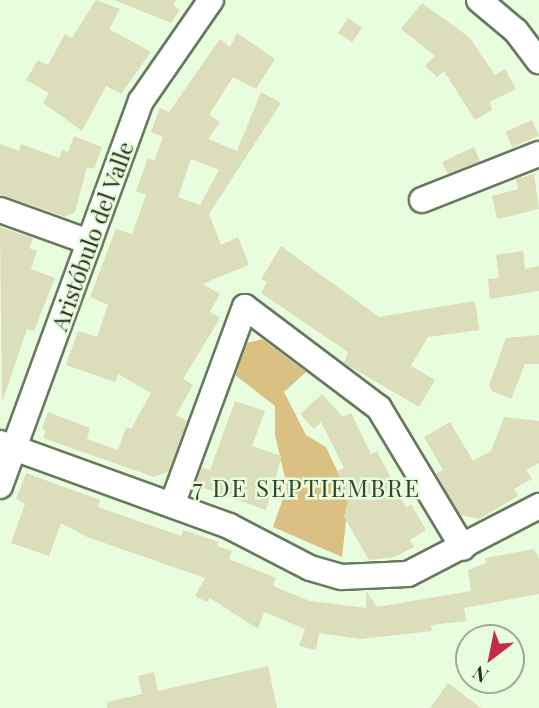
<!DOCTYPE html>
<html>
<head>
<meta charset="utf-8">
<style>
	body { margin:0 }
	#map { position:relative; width:539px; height:708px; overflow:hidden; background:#e8fdde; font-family:"Playfair Display",serif }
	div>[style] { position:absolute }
	.green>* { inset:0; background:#dac083 }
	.building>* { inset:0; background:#dbddbb; transform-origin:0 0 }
	.roads { filter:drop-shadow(2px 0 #67795e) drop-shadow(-2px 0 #67795e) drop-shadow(0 2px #67795e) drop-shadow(0 -2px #67795e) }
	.minor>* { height:24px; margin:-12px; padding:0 12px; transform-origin:12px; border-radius:12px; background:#fff }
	span { translate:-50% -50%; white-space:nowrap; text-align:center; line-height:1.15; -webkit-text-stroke:5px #e8fdde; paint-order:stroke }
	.street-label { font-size:23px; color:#282f24 }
	.neighbourhood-label { font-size:24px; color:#34442c; letter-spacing:2px }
	.north { position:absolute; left:455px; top:624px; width:70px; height:70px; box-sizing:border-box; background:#e8fdde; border:2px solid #9bab94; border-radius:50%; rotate:212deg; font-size:19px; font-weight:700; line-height:28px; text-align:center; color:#282f24 }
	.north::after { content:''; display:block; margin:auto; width:24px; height:32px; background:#c02f49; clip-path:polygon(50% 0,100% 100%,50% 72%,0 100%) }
</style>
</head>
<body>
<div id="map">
	<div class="green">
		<div style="clip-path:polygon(262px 339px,306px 372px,284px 392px,306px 435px,326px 447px,349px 496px,342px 557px,273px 527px,287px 487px,275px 435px,275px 406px,235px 375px,247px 343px)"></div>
	</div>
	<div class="building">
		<div style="clip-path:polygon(96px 0,120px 9px,109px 29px,151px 52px,121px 94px,106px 86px,82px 131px,43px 103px,49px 93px,26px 80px,38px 60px,48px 65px,65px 34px,72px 38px)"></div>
		<div style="clip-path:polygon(114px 0,176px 0,173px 5px,180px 10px,171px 23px)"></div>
		<div style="clip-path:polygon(422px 3px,469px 37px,495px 75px,505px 69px,516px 89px,490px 102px,492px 110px,475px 120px,444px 71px,437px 77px,425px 66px,435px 56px,401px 29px)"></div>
		<div style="left:348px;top:18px;width:17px;height:18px;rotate:33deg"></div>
		<div style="clip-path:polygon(evenodd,237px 33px,275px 59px,256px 89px,233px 77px,209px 115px,220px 122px,208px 139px,237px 151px,261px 92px,281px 103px,209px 214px,221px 245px,238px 237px,249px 265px,202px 284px,220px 294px,210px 312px,220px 318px,183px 379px,193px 385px,176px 415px,187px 421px,169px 471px,154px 477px,43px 438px,46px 430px,42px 429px,48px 412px,90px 428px,87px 439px,118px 450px,126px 427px,131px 429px,151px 393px,118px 374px,115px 382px,66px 365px,78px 331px,97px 337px,108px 305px,90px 297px,116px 229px,132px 234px,146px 195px,136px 191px,148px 158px,154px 161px,163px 137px,151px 132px,160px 108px,169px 112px,220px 39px,230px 47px,237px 33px,191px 159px,219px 170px,200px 205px,178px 197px,191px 159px)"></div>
		<div style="left:532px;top:120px;width:17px;height:29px;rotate:66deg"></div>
		<div style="clip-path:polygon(74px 136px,102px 147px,94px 169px,87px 167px,75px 212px,65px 217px,0 194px,0 144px,19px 151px,21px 144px,59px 158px,62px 150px,68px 152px)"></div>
		<div style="clip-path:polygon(474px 147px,480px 161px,448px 174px,442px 162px)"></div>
		<div style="clip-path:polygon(534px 174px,539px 209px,497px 219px,492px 196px,518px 189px,516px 179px)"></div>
		<div style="clip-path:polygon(0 227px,33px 238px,29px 248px,37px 251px,31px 269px,55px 278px,34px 331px,27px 329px,2px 403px)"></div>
		<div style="clip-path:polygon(281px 246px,379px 317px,475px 301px,479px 330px,428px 337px,411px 366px,435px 380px,419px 407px,344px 363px,348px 352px,261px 293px,267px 282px,261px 279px)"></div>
		<div style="clip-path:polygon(523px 251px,525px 269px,539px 266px,539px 291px,490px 299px,488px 279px,499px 278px,496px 255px)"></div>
		<div style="clip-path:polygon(539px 335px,539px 364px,525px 364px,511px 399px,492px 391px,489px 385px,506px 338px)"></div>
		<div style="clip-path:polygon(322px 394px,343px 417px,351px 413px,371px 454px,377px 451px,406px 508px,411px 504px,426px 530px,410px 540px,414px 547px,395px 557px,369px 560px,344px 517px,349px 496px,337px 471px,344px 468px,321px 422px,314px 429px,300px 414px)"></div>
		<div style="clip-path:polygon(235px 401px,265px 411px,252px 446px,282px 456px,266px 510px,195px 485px,202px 467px,210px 470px)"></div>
		<div style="clip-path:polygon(504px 417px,539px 421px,539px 463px,526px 470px,532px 479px,514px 489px,518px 496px,479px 519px,460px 515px,436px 474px,443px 470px,424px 437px,450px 422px,473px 461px,491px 451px)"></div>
		<div style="clip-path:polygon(26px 473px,100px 500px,98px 507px,181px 536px,183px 530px,219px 542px,217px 546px,232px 551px,229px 559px,276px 578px,273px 586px,310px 601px,366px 608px,366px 591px,377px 607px,471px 591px,468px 570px,486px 563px,485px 558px,534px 549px,539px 559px,539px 594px,464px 608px,466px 621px,431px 625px,432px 631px,360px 639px,319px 633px,316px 650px,299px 646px,305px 629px,264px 612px,258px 629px,210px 598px,207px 602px,195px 596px,205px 578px,87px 537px,61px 523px,49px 556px,11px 543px,25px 504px,16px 499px)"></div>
		<div style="clip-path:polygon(268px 666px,277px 708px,107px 708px,107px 702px,142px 694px,138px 676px,154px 672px,158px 691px)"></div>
		<div style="clip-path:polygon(448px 683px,481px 708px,430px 708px)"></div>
	</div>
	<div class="roads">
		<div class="minor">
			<div style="left:479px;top:0;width:48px;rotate:40deg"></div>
			<div style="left:516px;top:31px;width:38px;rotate:53deg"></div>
			<div style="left:422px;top:200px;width:126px;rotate:-21.5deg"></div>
			<div style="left:0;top:210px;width:95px;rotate:19.8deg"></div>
			<div style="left:0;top:443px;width:244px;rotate:19.9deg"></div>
			<div style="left:229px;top:526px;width:91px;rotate:27.4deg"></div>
			<div style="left:310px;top:568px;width:33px;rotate:16deg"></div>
			<div style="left:342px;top:577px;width:66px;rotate:-2.6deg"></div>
			<div style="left:408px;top:574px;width:148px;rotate:-27.4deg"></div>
			<div style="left:0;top:486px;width:410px;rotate:-69.9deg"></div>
			<div style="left:141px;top:101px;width:123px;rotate:-55.3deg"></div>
			<div style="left:172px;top:505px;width:211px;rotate:-69.8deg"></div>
			<div style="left:245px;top:307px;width:168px;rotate:37deg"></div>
			<div style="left:379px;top:408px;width:163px;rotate:59deg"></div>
		</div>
	</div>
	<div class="street-label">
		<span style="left:92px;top:236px;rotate:-70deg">Aristóbulo del Valle</span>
	</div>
	<div class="neighbourhood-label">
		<span style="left:307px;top:488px">7 DE SEPTIEMBRE</span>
	</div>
	<div class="north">N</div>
</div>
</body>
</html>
